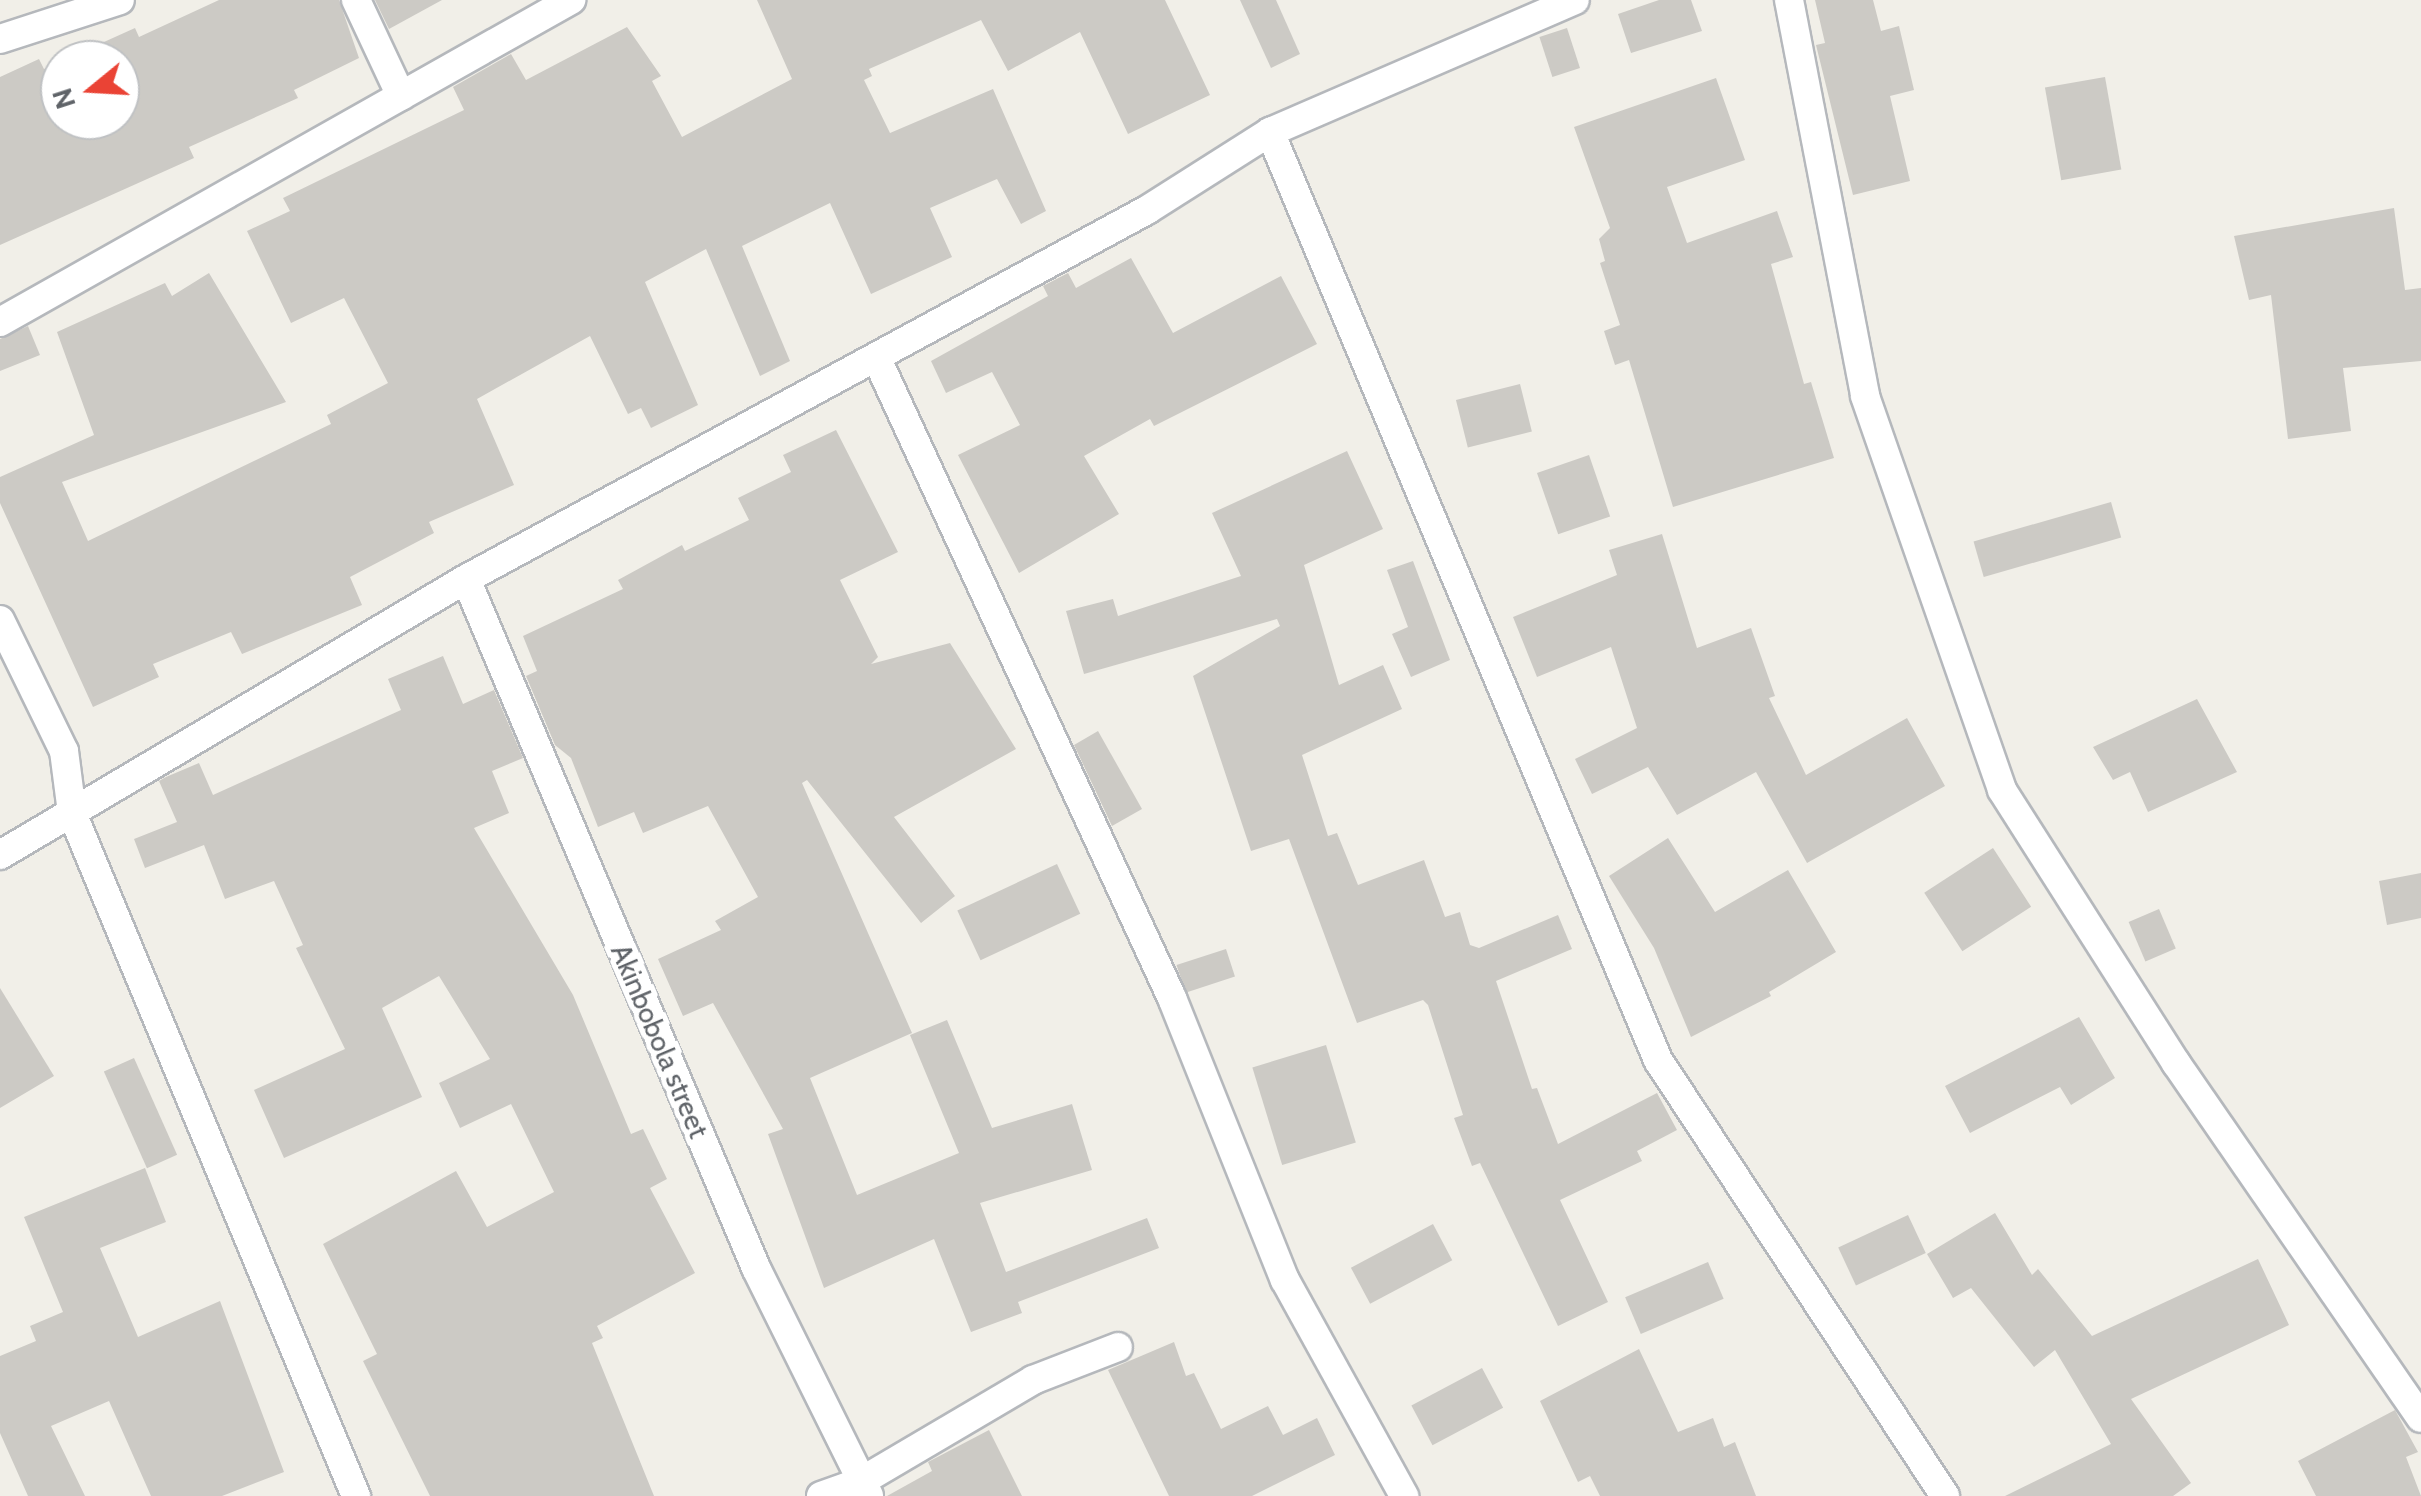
<!DOCTYPE html>
<html>
<head>
<meta charset="utf-8">
<style>
	body { margin:0 }
	#map { position:relative; width:2421px; height:1496px; overflow:hidden; background:#f1efe8; font-family:Cabin,sans-serif }
	div>[style] { position:absolute }
	.building>* { inset:0; background:#cccac5; transform-origin:0 0 }
	.roads { filter:drop-shadow(2px 0 #b5b8bc) drop-shadow(-2px 0 #b5b8bc) drop-shadow(0 2px #b5b8bc) drop-shadow(0 -2px #b5b8bc) }
	.minor>* { height:28px; margin:-14px; padding:0 14px; transform-origin:14px; border-radius:14px; background:#fff }
	span { translate:-50% -50%; white-space:nowrap; text-align:center; line-height:1.15; -webkit-text-stroke:10px #fff; paint-order:stroke }
	.street-label { font-size:28px; color:#5f6368 }
	.north { position:absolute; left:40px; top:40px; width:100px; height:100px; box-sizing:border-box; background:#fff; border:2px solid #bfc1c3; border-radius:50%; rotate:252deg; font-size:28px; font-weight:700; line-height:40px; text-align:center; color:#5f6368 }
	.north::after { content:''; display:block; margin:auto; width:35px; height:45px; background:#ea4335; clip-path:polygon(50% 0,100% 100%,50% 72%,0 100%) }
</style>
</head>
<body>
<div id="map">
	<div class="building">
		<div style="clip-path:polygon(219px 0,339px 0,359px 58px,294px 90px,298px 98px,189px 147px,194px 158px,0 245px,0 77px,39px 59px,44px 69px,60px 62px,60px 120px,120px 120px,120px 60px,64px 60px,135px 28px,139px 37px)"></div>
		<div style="clip-path:polygon(375px 0,442px 0,389px 29px)"></div>
		<div style="clip-path:polygon(757px 0,1165px 0,1210px 95px,1128px 134px,1080px 32px,1008px 71px,981px 20px,869px 69px,872px 76px,864px 80px,890px 133px,993px 89px,1046px 211px,1021px 224px,997px 179px,930px 208px,952px 257px,871px 294px,830px 203px,742px 246px,790px 361px,760px 376px,706px 249px,645px 282px,698px 405px,651px 428px,641px 408px,628px 414px,590px 336px,477px 399px,514px 485px,429px 522px,434px 533px,350px 577px,362px 605px,242px 654px,231px 632px,153px 664px,159px 677px,93px 707px,0 503px,0 477px,94px 435px,57px 332px,165px 283px,172px 296px,209px 273px,286px 402px,62px 482px,88px 541px,331px 424px,327px 415px,388px 383px,344px 298px,291px 323px,247px 231px,290px 211px,283px 198px,464px 110px,453px 87px,511px 54px,526px 80px,627px 27px,661px 76px,652px 81px,682px 137px,792px 79px)"></div>
		<div style="clip-path:polygon(1240px 0,1276px 0,1300px 54px,1271px 68px)"></div>
		<div style="clip-path:polygon(1659px 0,1691px 0,1702px 31px,1631px 53px,1618px 14px)"></div>
		<div style="clip-path:polygon(1815px 0,1873px 0,1881px 31px,1899px 26px,1914px 90px,1890px 96px,1910px 181px,1853px 195px,1816px 45px,1825px 43px)"></div>
		<div style="left:1567px;top:28px;width:42px;height:29px;rotate:72deg"></div>
		<div style="left:2105px;top:77px;width:94px;height:61px;rotate:80deg"></div>
		<div style="clip-path:polygon(1716px 78px,1745px 160px,1667px 187px,1687px 243px,1777px 211px,1793px 257px,1771px 264px,1804px 384px,1811px 382px,1834px 458px,1673px 507px,1629px 360px,1615px 365px,1604px 331px,1620px 325px,1600px 263px,1605px 261px,1599px 239px,1610px 228px,1574px 127px)"></div>
		<div style="clip-path:polygon(2394px 208px,2405px 290px,2421px 288px,2421px 361px,2343px 368px,2351px 431px,2288px 439px,2271px 295px,2249px 300px,2234px 236px)"></div>
		<div style="clip-path:polygon(1131px 258px,1173px 333px,1281px 276px,1317px 344px,1154px 426px,1150px 419px,1084px 456px,1119px 514px,1019px 573px,958px 455px,1020px 425px,992px 372px,946px 393px,931px 361px,1048px 296px,1043px 286px,1068px 273px,1076px 288px)"></div>
		<div style="clip-path:polygon(28px 326px,40px 355px,0 371px,0 339px)"></div>
		<div style="left:1520px;top:384px;width:49px;height:66px;rotate:76deg"></div>
		<div style="clip-path:polygon(836px 430px,898px 552px,840px 580px,878px 657px,871px 664px,950px 643px,1016px 749px,894px 817px,955px 896px,921px 923px,807px 780px,802px 783px,912px 1033px,810px 1078px,857px 1195px,959px 1153px,910px 1035px,947px 1020px,992px 1128px,1072px 1104px,1092px 1170px,980px 1203px,1006px 1272px,1147px 1218px,1159px 1248px,1018px 1302px,1022px 1313px,971px 1332px,934px 1239px,824px 1288px,768px 1134px,783px 1129px,713px 1003px,683px 1016px,658px 959px,721px 930px,715px 921px,758px 897px,708px 806px,643px 833px,634px 812px,598px 827px,571px 758px,555px 745px,526px 676px,537px 671px,523px 636px,623px 589px,618px 580px,682px 545px,685px 551px,749px 520px,738px 498px,791px 472px,783px 455px)"></div>
		<div style="clip-path:polygon(1347px 451px,1383px 529px,1304px 565px,1339px 685px,1383px 665px,1402px 709px,1302px 755px,1328px 836px,1337px 833px,1358px 885px,1424px 860px,1445px 917px,1460px 912px,1470px 945px,1479px 948px,1558px 915px,1572px 949px,1496px 981px,1532px 1089px,1537px 1088px,1558px 1144px,1657px 1093px,1677px 1130px,1637px 1151px,1642px 1161px,1560px 1200px,1608px 1302px,1558px 1326px,1480px 1163px,1472px 1166px,1454px 1118px,1463px 1115px,1428px 1005px,1423px 1000px,1357px 1023px,1289px 839px,1251px 851px,1193px 676px,1280px 626px,1277px 619px,1084px 674px,1066px 611px,1113px 599px,1118px 616px,1241px 576px,1212px 513px)"></div>
		<div style="left:1589px;top:455px;width:65px;height:55px;rotate:71deg"></div>
		<div style="left:2111px;top:502px;width:37px;height:143px;rotate:74deg"></div>
		<div style="clip-path:polygon(1662px 534px,1697px 648px,1751px 628px,1775px 696px,1769px 698px,1806px 775px,1907px 718px,1945px 786px,1807px 863px,1756px 772px,1677px 815px,1648px 767px,1592px 794px,1575px 759px,1637px 728px,1611px 647px,1537px 677px,1513px 617px,1617px 575px,1609px 550px)"></div>
		<div style="clip-path:polygon(1413px 561px,1450px 660px,1411px 677px,1392px 634px,1408px 627px,1387px 570px)"></div>
		<div style="clip-path:polygon(443px 656px,463px 704px,494px 690px,523px 758px,492px 771px,509px 813px,474px 828px,573px 995px,631px 1134px,643px 1129px,667px 1179px,650px 1188px,695px 1273px,597px 1326px,603px 1338px,592px 1343px,654px 1496px,430px 1496px,363px 1361px,377px 1354px,323px 1244px,456px 1171px,487px 1227px,554px 1192px,511px 1104px,460px 1128px,439px 1083px,490px 1059px,439px 976px,382px 1008px,422px 1097px,284px 1158px,254px 1090px,345px 1049px,296px 948px,303px 945px,274px 881px,225px 899px,204px 845px,145px 868px,134px 839px,177px 822px,159px 781px,166px 777px,199px 763px,213px 795px,401px 710px,388px 679px)"></div>
		<div style="clip-path:polygon(2197px 699px,2237px 772px,2148px 812px,2130px 772px,2113px 780px,2093px 747px)"></div>
		<div style="clip-path:polygon(1098px 731px,1142px 809px,1112px 826px,1074px 745px)"></div>
		<div style="clip-path:polygon(1668px 838px,1715px 912px,1788px 870px,1836px 952px,1769px 992px,1771px 996px,1691px 1037px,1654px 948px,1609px 876px)"></div>
		<div style="left:1993px;top:848px;width:70px;height:82px;rotate:57deg"></div>
		<div style="left:1057px;top:864px;width:55px;height:110px;rotate:65deg"></div>
		<div style="clip-path:polygon(2421px 873px,2421px 918px,2387px 925px,2379px 881px)"></div>
		<div style="left:2159px;top:909px;width:43px;height:33px;rotate:67deg"></div>
		<div style="left:1226px;top:949px;width:29px;height:52px;rotate:72deg"></div>
		<div style="clip-path:polygon(0 988px,54px 1076px,0 1108px)"></div>
		<div style="clip-path:polygon(2079px 1017px,2115px 1078px,2071px 1105px,2060px 1087px,1970px 1133px,1945px 1086px)"></div>
		<div style="left:1326px;top:1045px;width:102px;height:77px;rotate:73deg"></div>
		<div style="left:134px;top:1058px;width:106px;height:33px;rotate:66deg"></div>
		<div style="clip-path:polygon(145px 1168px,166px 1222px,100px 1248px,138px 1337px,220px 1301px,284px 1472px,222px 1496px,151px 1496px,109px 1401px,51px 1426px,85px 1496px,28px 1496px,0 1433px,0 1356px,36px 1341px,30px 1326px,63px 1312px,24px 1217px)"></div>
		<div style="clip-path:polygon(1995px 1213px,2032px 1275px,2038px 1269px,2092px 1336px,2258px 1259px,2289px 1325px,2131px 1399px,2191px 1483px,2173px 1496px,2005px 1496px,2111px 1444px,2055px 1350px,2034px 1367px,1971px 1288px,1953px 1298px,1927px 1254px)"></div>
		<div style="left:1908px;top:1215px;width:42px;height:77px;rotate:65deg"></div>
		<div style="left:1433px;top:1224px;width:41px;height:93px;rotate:62deg"></div>
		<div style="left:1708px;top:1262px;width:40px;height:90px;rotate:67deg"></div>
		<div style="clip-path:polygon(1174px 1342px,1186px 1376px,1194px 1373px,1221px 1429px,1268px 1406px,1283px 1435px,1317px 1418px,1335px 1455px,1252px 1496px,1169px 1496px,1108px 1370px)"></div>
		<div style="clip-path:polygon(1639px 1349px,1678px 1432px,1713px 1418px,1724px 1447px,1735px 1442px,1756px 1496px,1600px 1496px,1590px 1476px,1578px 1482px,1540px 1401px)"></div>
		<div style="left:1482px;top:1368px;width:45px;height:80px;rotate:62deg"></div>
		<div style="clip-path:polygon(2395px 1410px,2418px 1452px,2406px 1457px,2421px 1496px,2316px 1496px,2298px 1461px)"></div>
		<div style="clip-path:polygon(989px 1430px,1022px 1496px,887px 1496px,932px 1471px,928px 1462px)"></div>
	</div>
	<div class="roads">
		<div class="minor">
			<div style="left:356px;top:0;width:106px;rotate:64.9deg"></div>
			<div style="left:1789px;top:0;width:403px;rotate:79.1deg"></div>
			<div style="left:1865px;top:396px;width:417px;rotate:70.8deg"></div>
			<div style="left:2002px;top:790px;width:324px;rotate:57.5deg"></div>
			<div style="left:2176px;top:1063px;width:431px;rotate:55.4deg"></div>
			<div style="left:0;top:39px;width:126px;rotate:-18deg"></div>
			<div style="left:1270px;top:132px;width:1006px;rotate:67.31deg"></div>
			<div style="left:1658px;top:1060px;width:522px;rotate:56.64deg"></div>
			<div style="left:0;top:322px;width:656px;rotate:-29.42deg"></div>
			<div style="left:877px;top:359px;width:704px;rotate:65.22deg"></div>
			<div style="left:1172px;top:998px;width:304px;rotate:68.2deg"></div>
			<div style="left:1285px;top:1280px;width:247px;rotate:61.1deg"></div>
			<div style="left:466px;top:579px;width:748px;rotate:67.17deg"></div>
			<div style="left:756px;top:1268px;width:254px;rotate:63.6deg"></div>
			<div style="left:0;top:620px;width:146px;rotate:64deg"></div>
			<div style="left:64px;top:751px;width:63px;rotate:82.6deg"></div>
			<div style="left:72px;top:813px;width:740px;rotate:67.42deg"></div>
			<div style="left:0;top:855px;width:542px;rotate:-30.64deg"></div>
			<div style="left:466px;top:579px;width:775px;rotate:-28.45deg"></div>
			<div style="left:1147px;top:210px;width:146px;rotate:-32.4deg"></div>
			<div style="left:1270px;top:132px;width:332px;rotate:-23.4deg"></div>
			<div style="left:821px;top:1496px;width:41px;rotate:-19.7deg"></div>
			<div style="left:860px;top:1482px;width:201px;rotate:-30.5deg"></div>
			<div style="left:1033px;top:1380px;width:91px;rotate:-21.2deg"></div>
		</div>
	</div>
	<div class="street-label">
		<span style="left:660px;top:1041px;rotate:67deg">Akinbobola street</span>
	</div>
	<div class="north">N</div>
</div>
</body>
</html>
